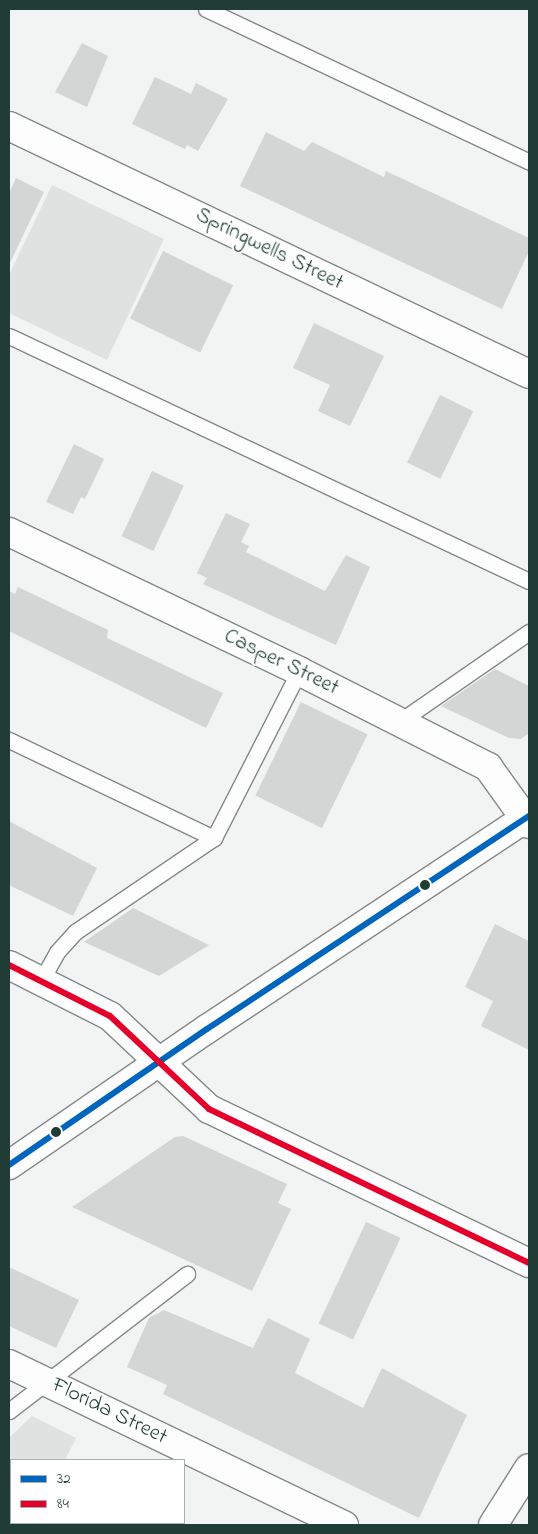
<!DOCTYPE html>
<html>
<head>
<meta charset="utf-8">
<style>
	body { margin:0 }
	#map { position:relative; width:538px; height:1534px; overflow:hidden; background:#f2f3f3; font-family:"Indie Flower",sans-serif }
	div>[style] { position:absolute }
	.green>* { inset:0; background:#dee2e1 }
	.building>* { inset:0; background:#d3d6d5; transform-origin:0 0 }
	.roads { filter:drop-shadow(1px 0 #838988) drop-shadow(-1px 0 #838988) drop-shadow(0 1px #838988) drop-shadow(0 -1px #838988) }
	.lane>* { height:15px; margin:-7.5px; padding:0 7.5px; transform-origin:7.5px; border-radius:7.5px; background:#fdfdfd }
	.street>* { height:28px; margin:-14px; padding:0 14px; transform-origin:14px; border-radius:14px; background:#fdfdfd }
	.secondary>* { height:28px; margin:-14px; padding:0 14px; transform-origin:14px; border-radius:14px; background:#fdfdfd }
	.primary>* { height:28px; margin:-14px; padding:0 14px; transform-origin:14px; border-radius:14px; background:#fdfdfd }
	.bus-1>* { height:6px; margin:-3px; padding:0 3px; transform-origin:3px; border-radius:3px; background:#0065bd }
	.bus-2>* { height:6px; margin:-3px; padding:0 3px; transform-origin:3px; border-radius:3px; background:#e4002b }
	.dots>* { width:14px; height:14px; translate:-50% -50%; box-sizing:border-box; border:2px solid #fff; border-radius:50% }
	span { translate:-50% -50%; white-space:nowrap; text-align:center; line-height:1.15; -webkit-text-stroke:4.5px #fff; paint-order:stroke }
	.street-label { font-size:22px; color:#1f3d34 }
	.frame { position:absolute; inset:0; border:10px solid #1f3d34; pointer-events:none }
	.legend { position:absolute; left:10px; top:1459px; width:175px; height:65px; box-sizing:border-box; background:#fff; border:1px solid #a5b1ae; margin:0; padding:6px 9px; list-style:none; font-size:15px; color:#1f3d34 }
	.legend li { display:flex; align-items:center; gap:10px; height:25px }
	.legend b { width:25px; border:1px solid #a5b1ae }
</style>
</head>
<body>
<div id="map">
	<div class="green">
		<div style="clip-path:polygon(52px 185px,164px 239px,107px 360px,9px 313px,9px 275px)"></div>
		<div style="clip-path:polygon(32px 1416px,76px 1438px,65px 1460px,11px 1460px,11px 1523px,34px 1523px,9px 1525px,9px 1438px)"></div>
	</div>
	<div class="building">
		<div style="clip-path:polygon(82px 43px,108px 56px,87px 107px,55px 92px)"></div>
		<div style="clip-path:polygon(155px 77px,191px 94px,196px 83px,228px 99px,198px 151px,187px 145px,185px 149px,132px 124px)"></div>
		<div style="clip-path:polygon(266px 132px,304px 151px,312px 142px,384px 177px,386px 171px,529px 238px,529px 251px,502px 309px,240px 186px)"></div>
		<div style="clip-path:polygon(16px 178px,44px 192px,9px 265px,9px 193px)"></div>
		<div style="left:163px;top:251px;width:78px;height:75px;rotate:26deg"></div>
		<div style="clip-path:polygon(314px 323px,384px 356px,350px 426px,318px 411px,330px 385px,293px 368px)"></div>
		<div style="left:440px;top:395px;width:37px;height:75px;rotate:26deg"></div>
		<div style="clip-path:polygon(74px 444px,104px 459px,85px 499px,81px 497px,73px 514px,46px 502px)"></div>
		<div style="left:152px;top:471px;width:35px;height:72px;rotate:25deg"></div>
		<div style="clip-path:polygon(226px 513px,250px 524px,241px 542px,249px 546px,246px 552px,325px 591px,346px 555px,370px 567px,336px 645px,203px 584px,207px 578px,197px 573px)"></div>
		<div style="clip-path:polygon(18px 587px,108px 630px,107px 638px,223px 693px,206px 728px,9px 631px,9px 591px,15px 594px)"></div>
		<div style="clip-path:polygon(495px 669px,529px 686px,529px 733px,521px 739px,509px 738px,441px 706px)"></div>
		<div style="left:301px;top:702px;width:74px;height:104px;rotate:26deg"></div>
		<div style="clip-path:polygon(9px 821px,97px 868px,73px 916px,9px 885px)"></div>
		<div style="clip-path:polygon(133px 908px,209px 945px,159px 976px,84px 942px)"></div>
		<div style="clip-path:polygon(495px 924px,529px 941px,529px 1050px,481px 1026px,493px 1001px,465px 987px)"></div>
		<div style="clip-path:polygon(183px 1136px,287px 1184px,278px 1203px,291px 1209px,252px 1291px,72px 1207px,175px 1137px)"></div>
		<div style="left:366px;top:1222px;width:38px;height:112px;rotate:25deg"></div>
		<div style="clip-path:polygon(9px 1267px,79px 1300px,56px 1348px,9px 1326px)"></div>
		<div style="clip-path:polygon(164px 1310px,253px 1348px,268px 1318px,310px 1339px,295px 1373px,363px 1408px,382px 1368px,467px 1415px,419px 1518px,163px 1394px,167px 1385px,127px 1367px,149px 1318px)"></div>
	</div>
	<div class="roads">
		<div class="lane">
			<div style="left:206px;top:9px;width:357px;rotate:25.3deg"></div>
			<div style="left:9px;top:336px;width:575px;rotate:25.23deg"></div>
			<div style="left:399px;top:722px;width:158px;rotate:-34.7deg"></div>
			<div style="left:9px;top:740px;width:227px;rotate:25.6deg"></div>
			<div style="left:41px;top:981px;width:33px;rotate:-61deg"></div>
			<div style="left:57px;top:952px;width:27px;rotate:-48deg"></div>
			<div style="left:75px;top:932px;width:168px;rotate:-34.1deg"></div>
			<div style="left:214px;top:838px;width:187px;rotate:-63deg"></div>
			<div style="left:9px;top:1411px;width:225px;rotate:-37.6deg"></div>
		</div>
		<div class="street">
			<div style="left:9px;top:126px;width:576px;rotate:25.5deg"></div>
			<div style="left:9px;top:532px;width:322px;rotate:25.6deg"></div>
			<div style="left:299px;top:671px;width:212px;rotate:26.9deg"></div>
			<div style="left:488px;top:767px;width:70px;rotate:54.3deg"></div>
			<div style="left:9px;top:1364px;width:372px;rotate:25.7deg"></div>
			<div style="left:493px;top:1525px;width:67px;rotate:-57.7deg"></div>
		</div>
		<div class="secondary">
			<div style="left:9px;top:965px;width:113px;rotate:26.8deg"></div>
			<div style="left:110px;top:1016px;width:136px;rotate:43.2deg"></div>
			<div style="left:209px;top:1109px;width:355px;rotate:25.7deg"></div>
		</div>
		<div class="primary">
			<div style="left:9px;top:1165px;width:240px;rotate:-34.5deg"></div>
			<div style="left:207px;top:1029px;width:386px;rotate:-33.5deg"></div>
		</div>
	</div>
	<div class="bus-1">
		<div style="left:9px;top:1165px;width:240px;rotate:-34.5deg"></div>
		<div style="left:207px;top:1029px;width:386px;rotate:-33.5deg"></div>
	</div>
	<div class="bus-2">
		<div style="left:9px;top:965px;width:113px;rotate:26.8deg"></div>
		<div style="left:110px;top:1016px;width:136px;rotate:43.2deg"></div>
		<div style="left:209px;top:1109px;width:355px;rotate:25.7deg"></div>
	</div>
	<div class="dots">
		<div style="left:425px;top:885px;background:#1f3d34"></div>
		<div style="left:56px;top:1132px;background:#1f3d34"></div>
	</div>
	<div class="street-label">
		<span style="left:269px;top:250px;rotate:26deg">Springwells Street</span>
		<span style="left:281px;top:663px;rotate:26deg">Casper Street</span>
		<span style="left:109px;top:1412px;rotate:26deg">Florida Street</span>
	</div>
	<div class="frame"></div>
	<ul class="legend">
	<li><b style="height:6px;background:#0065bd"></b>32</li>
	<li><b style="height:6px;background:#e4002b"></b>84</li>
	</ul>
</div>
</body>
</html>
